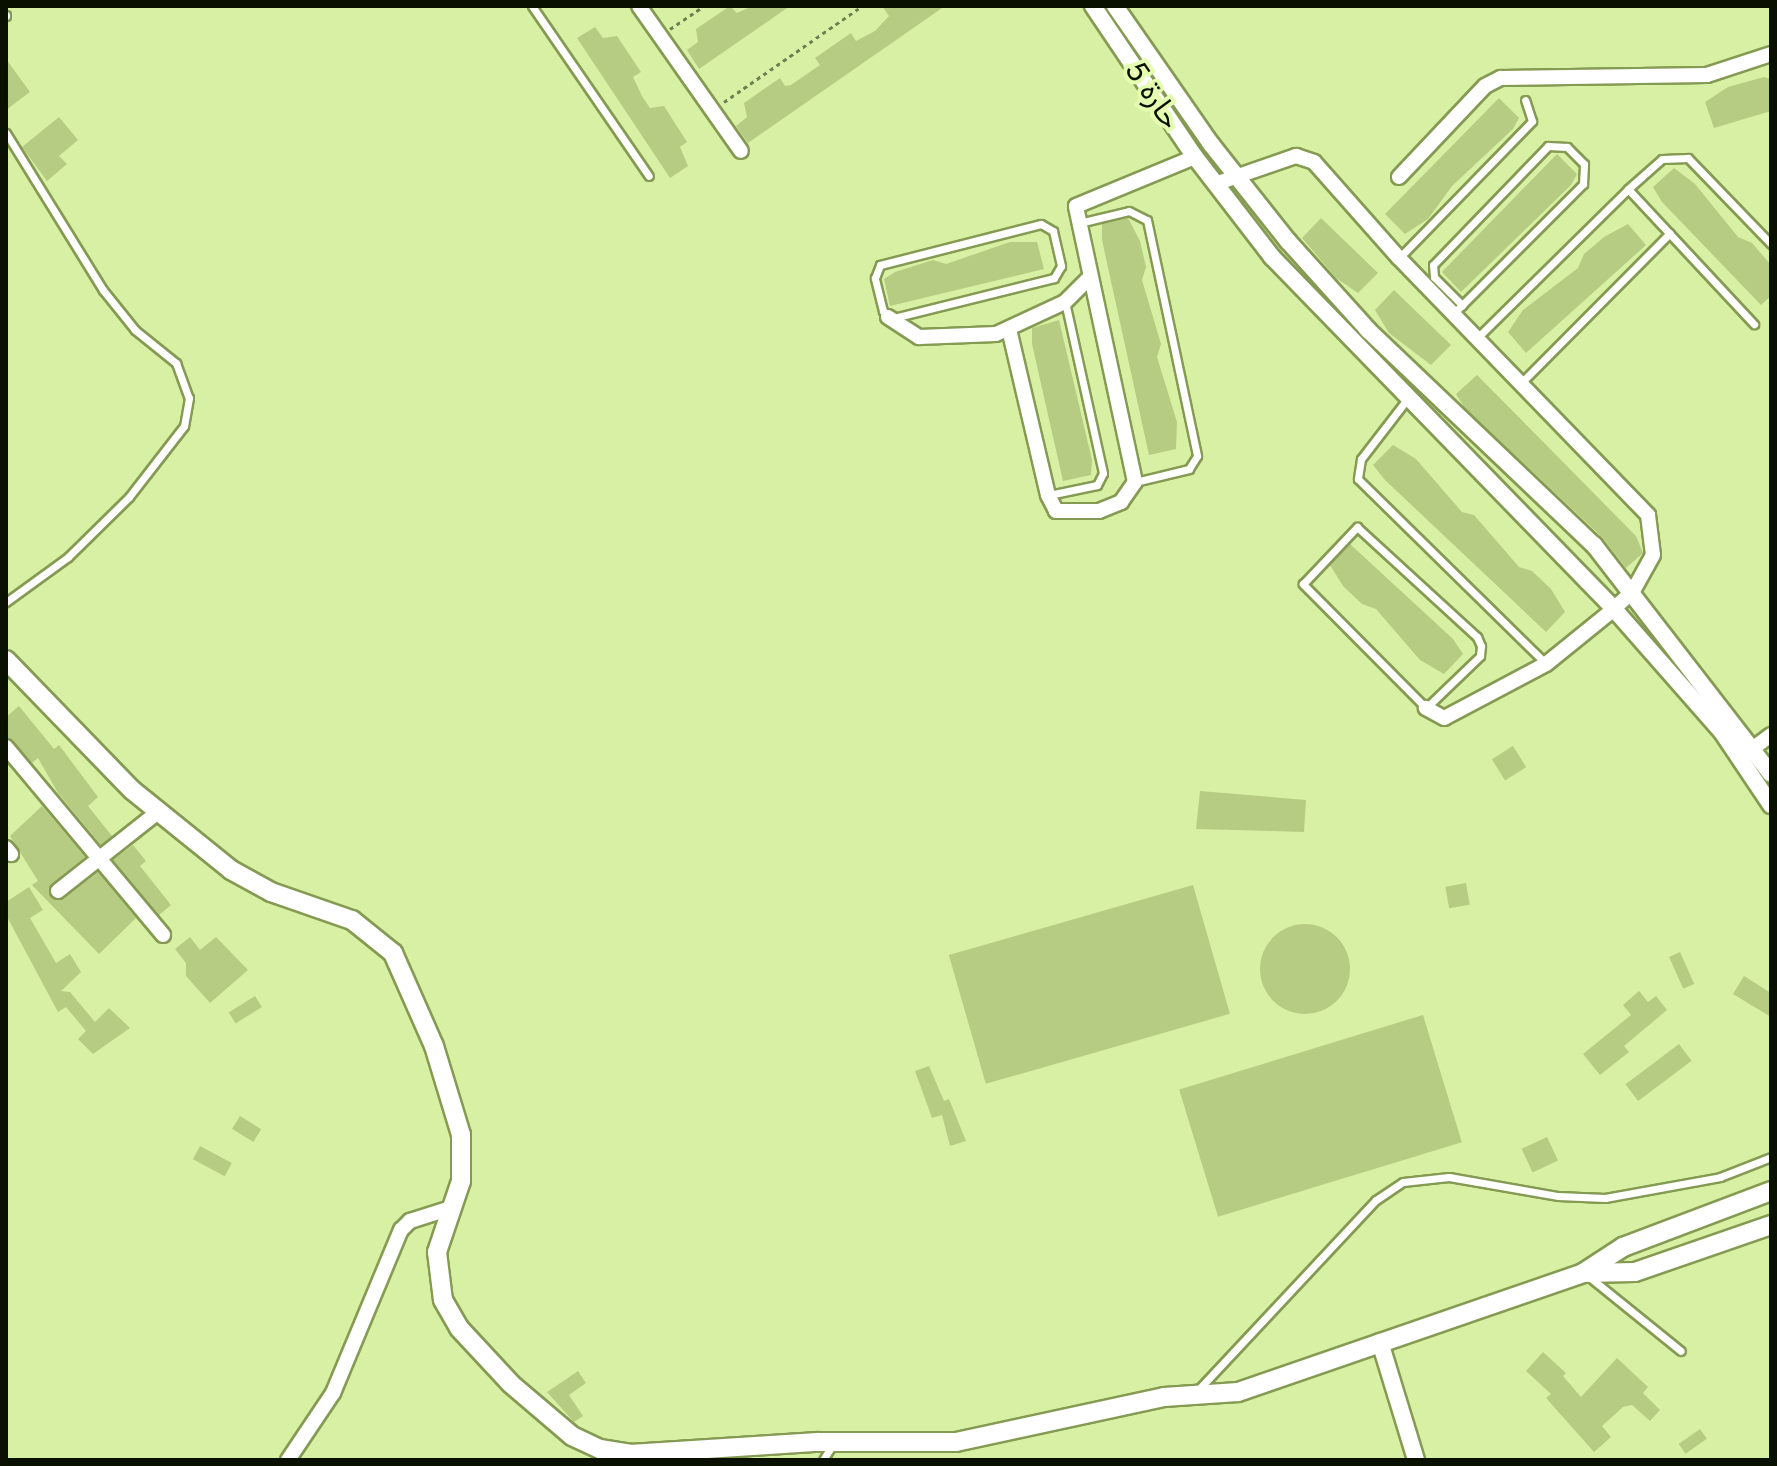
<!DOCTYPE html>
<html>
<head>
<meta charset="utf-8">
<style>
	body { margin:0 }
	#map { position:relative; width:1777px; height:1466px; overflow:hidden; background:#d8f0a4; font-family:Jost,"Noto Sans Arabic",sans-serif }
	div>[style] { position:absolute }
	.building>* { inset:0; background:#b5cc82; transform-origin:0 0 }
	.round { border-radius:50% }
	.path>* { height:3px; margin-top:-1.5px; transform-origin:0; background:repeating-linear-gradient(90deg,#707f51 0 4px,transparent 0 8px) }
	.roads { filter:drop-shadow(2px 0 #859a52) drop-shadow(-2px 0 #859a52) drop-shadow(0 2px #859a52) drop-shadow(0 -2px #859a52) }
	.service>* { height:7px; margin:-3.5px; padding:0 3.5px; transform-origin:3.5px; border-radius:3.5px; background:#fff }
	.minor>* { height:14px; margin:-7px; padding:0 7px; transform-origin:7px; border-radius:7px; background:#fff }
	.tertiary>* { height:16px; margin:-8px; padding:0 8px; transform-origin:8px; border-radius:8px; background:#fff }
	.secondary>* { height:18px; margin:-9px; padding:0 9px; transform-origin:9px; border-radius:9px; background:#fff }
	span { translate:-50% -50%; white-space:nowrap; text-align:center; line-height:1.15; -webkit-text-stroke:8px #e5fdb1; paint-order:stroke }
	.street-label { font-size:30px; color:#0a1000 }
	.frame { position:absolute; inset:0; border:8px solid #0a1000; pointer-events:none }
</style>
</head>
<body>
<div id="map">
	<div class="building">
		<div style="clip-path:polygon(730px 6px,737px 13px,753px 6px,790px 6px,699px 69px,687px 50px,698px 42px,696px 29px)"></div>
		<div style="clip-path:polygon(882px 6px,945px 6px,748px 143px,736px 126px,747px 117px,744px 103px,780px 78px,785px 86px,791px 85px,820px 65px,815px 58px,851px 33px,856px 41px,875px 31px,889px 16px)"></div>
		<div style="clip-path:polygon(595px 27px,603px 38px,617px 36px,641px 72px,633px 77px,642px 96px,650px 108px,664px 106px,687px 142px,680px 147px,688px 166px,670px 178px,577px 38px)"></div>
		<div style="clip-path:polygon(6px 59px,30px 92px,6px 110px)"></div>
		<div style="clip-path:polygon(1764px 77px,1771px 79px,1771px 111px,1714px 128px,1705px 102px,1728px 87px)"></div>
		<div style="clip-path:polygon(1499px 98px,1519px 118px,1513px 129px,1452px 186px,1428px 219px,1405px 234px,1385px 214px)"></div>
		<div style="clip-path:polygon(59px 117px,78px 140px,59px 156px,67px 164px,47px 181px,22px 147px)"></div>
		<div style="clip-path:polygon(1557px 154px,1577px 174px,1571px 185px,1461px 292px,1442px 272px)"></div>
		<div style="clip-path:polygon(1674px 168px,1695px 184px,1738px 237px,1752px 243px,1771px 265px,1771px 296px,1761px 305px,1662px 202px,1653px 187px)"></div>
		<div style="clip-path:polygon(1128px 218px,1140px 241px,1146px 267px,1142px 280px,1161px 344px,1157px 357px,1177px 422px,1176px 449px,1149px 455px,1102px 240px,1102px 224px)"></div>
		<div style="clip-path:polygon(1321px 218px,1378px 273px,1358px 293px,1336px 278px,1302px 238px)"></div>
		<div style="clip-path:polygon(1628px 224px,1646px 245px,1526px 353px,1508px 332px,1523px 310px,1578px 268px,1584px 254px,1604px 237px)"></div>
		<div style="clip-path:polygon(1010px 242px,1037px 242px,1044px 269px,890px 306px,884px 279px,895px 272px,933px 260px,946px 264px)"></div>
		<div style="clip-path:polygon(1394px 290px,1451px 345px,1431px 365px,1389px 333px,1375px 310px)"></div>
		<div style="clip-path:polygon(1059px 320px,1092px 460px,1091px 475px,1063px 481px,1032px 344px,1032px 328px)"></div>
		<div style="clip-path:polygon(1477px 375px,1636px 536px,1643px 553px,1626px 568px,1602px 537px,1464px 407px,1456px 394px)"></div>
		<div style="clip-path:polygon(1393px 445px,1416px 459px,1462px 512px,1474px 515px,1519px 567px,1532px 571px,1551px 589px,1565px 612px,1546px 632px,1385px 480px,1373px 465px)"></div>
		<div style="clip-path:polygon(1350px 544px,1453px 639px,1463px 654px,1444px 674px,1420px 660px,1376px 609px,1362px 604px,1343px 586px,1330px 565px)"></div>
		<div style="clip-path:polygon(19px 706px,54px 749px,59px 745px,98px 797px,88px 806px,112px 836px,101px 845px,58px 793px,38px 758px,32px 763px,6px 737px,6px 717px)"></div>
		<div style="left:1513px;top:746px;width:25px;height:25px;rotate:58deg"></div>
		<div style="clip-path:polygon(1200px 791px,1306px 800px,1304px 832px,1196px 829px)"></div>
		<div style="clip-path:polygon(42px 806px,85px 857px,51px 884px,51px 898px,64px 899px,98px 872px,136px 918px,99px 954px,32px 885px,38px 881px,10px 836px)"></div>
		<div style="clip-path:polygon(133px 845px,146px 861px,140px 866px,171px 905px,159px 915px,113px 860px)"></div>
		<div style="left:1466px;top:883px;width:22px;height:21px;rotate:80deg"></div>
		<div style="left:1193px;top:885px;width:134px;height:254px;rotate:74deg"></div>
		<div style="clip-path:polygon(29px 887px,43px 910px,30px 918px,56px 963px,70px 954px,81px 972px,61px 991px,70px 992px,95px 1022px,109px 1008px,130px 1028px,93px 1054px,78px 1039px,86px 1031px,66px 1007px,58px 1012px,6px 915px,6px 902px)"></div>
		<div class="round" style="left:1260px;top:924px;width:90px;height:90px"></div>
		<div style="clip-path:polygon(190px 937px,200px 950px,216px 937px,248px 970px,210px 1003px,186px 976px,186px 963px,175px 949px)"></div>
		<div style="left:1680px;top:952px;width:35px;height:12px;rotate:66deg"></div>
		<div style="clip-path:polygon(1744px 976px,1771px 993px,1771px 1017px,1733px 994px)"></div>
		<div style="clip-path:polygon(1639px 991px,1648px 1002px,1656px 996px,1667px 1010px,1624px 1046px,1629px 1052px,1600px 1075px,1583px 1054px,1631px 1015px,1623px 1005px)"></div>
		<div style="left:255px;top:996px;width:13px;height:31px;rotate:58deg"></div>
		<div style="left:1423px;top:1015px;width:133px;height:255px;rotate:73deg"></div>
		<div style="left:1679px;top:1044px;width:21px;height:67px;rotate:53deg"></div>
		<div style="clip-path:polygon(929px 1066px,944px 1101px,949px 1099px,966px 1141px,950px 1146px,942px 1115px,932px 1118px,915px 1071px)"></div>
		<div style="left:240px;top:1116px;width:25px;height:15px;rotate:32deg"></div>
		<div style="left:1547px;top:1137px;width:26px;height:28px;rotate:65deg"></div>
		<div style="left:200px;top:1146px;width:36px;height:15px;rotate:28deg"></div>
		<div style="clip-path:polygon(1543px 1352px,1566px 1373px,1563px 1376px,1581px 1397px,1617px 1358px,1648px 1387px,1643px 1393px,1660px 1410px,1650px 1421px,1632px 1405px,1623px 1407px,1602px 1426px,1611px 1437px,1594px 1452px,1546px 1398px,1551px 1394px,1526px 1371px)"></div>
		<div style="clip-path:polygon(578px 1371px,586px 1383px,569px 1395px,583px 1416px,574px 1422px,547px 1392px)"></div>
		<div style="left:1700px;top:1429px;width:12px;height:26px;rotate:55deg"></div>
	</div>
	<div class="path">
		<div style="left:670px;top:29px;width:41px;rotate:-34.1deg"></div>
		<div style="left:724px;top:102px;width:168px;rotate:-34.8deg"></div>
	</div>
	<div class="roads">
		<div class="service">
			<div style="left:532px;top:6px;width:206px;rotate:55.5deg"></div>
			<div style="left:6px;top:15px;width:1px;rotate:90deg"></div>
			<div style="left:6px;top:133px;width:185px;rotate:58.3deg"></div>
			<div style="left:103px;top:290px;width:51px;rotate:51.3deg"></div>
			<div style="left:135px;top:330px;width:53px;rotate:38.8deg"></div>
			<div style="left:176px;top:363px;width:37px;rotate:70deg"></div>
			<div style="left:189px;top:398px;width:28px;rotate:100deg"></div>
			<div style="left:184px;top:426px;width:90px;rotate:127.8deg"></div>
			<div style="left:129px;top:497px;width:86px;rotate:135.5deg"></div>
			<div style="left:68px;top:557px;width:77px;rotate:144deg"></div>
			<div style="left:1628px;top:189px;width:45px;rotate:-41.4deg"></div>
			<div style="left:1662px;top:159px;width:26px;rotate:-2deg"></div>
			<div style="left:1688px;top:158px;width:120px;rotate:46deg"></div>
			<div style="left:1079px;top:223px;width:51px;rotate:-13.5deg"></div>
			<div style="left:1129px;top:211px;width:20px;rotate:27deg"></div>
			<div style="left:1147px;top:220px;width:241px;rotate:78deg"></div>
			<div style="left:1197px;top:456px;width:15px;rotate:122deg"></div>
			<div style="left:1189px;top:469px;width:56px;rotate:166.5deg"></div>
			<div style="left:1041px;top:224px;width:14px;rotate:30deg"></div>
			<div style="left:1053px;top:231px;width:36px;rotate:77deg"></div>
			<div style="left:1061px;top:266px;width:14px;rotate:120deg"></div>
			<div style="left:1054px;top:278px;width:165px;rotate:166deg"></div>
			<div style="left:894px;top:318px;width:13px;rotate:-148deg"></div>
			<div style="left:883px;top:311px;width:34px;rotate:-104deg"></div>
			<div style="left:875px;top:278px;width:14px;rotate:-69deg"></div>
			<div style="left:880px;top:265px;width:166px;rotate:-14.3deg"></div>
			<div style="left:1399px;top:258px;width:191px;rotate:-45.8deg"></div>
			<div style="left:1532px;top:121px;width:22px;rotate:-108deg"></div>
			<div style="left:1453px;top:314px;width:184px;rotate:-45deg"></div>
			<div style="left:1583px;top:184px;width:20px;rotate:-87deg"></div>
			<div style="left:1584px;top:164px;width:24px;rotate:-135deg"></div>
			<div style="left:1567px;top:147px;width:19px;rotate:-177deg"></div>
			<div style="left:1548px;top:146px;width:165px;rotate:134deg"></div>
			<div style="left:1433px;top:265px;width:12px;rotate:85deg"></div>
			<div style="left:1434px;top:277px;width:40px;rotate:45deg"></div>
			<div style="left:1477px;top:338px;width:212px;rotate:-44.6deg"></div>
			<div style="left:1628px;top:189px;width:185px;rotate:47deg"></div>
			<div style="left:1521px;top:383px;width:211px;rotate:-45.2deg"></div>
			<div style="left:1408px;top:398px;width:77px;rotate:127.6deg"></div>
			<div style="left:1361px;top:459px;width:20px;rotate:99deg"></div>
			<div style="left:1358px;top:479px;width:264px;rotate:44.5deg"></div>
			<div style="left:1049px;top:495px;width:49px;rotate:-11.8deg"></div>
			<div style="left:1097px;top:485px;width:13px;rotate:-63deg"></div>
			<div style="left:1103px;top:473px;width:175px;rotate:-102.5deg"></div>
			<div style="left:1357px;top:527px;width:163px;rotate:42.5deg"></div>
			<div style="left:1477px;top:637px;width:10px;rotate:66deg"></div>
			<div style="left:1481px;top:646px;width:10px;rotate:96deg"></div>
			<div style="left:1480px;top:656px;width:75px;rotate:136.1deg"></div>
			<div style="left:1426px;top:708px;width:175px;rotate:-134.8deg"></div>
			<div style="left:1303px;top:584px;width:79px;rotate:-46.5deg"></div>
			<div style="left:1588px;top:1276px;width:119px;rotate:38.9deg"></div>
			<div style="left:1198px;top:1390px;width:260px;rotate:-46.9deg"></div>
			<div style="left:1376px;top:1200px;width:32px;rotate:-34deg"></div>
			<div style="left:1403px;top:1182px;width:46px;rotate:-6.2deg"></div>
			<div style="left:1449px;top:1177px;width:111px;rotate:9.9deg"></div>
			<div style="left:1558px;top:1196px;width:47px;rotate:2.4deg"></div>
			<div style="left:1605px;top:1198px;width:117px;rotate:-10.3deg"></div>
			<div style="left:1720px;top:1177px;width:55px;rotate:-21.4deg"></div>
			<div style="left:823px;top:1460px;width:19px;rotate:-58deg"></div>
		</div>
		<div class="minor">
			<div style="left:639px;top:6px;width:177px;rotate:54.9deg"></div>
			<div style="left:1399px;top:177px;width:125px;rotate:-46.6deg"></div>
			<div style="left:1485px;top:86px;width:18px;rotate:-27deg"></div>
			<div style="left:1501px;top:78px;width:206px;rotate:-0.8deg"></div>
			<div style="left:1707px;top:75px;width:67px;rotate:-18.2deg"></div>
			<div style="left:1215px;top:184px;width:86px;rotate:-19.1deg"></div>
			<div style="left:1296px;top:156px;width:19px;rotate:18deg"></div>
			<div style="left:1314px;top:162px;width:128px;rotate:48.5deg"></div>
			<div style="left:1399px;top:258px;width:358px;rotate:45.9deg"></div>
			<div style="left:1648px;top:515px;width:40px;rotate:82.9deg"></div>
			<div style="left:1653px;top:555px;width:41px;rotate:119.1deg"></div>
			<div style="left:1633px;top:591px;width:26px;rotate:137deg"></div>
			<div style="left:1614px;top:609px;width:87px;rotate:141deg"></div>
			<div style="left:1546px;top:664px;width:115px;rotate:152.1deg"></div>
			<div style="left:1444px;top:718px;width:21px;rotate:-151deg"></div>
			<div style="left:888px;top:317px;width:37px;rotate:33deg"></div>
			<div style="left:919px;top:337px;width:77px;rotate:-2.2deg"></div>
			<div style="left:996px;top:334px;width:76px;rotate:-24.9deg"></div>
			<div style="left:1065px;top:302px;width:34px;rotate:-45deg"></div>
			<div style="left:1009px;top:329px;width:171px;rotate:76.8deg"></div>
			<div style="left:1048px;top:495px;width:18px;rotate:63deg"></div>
			<div style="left:1056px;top:511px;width:43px"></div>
			<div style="left:1099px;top:511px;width:24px;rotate:-22deg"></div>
			<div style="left:1121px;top:502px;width:24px;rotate:-55deg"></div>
			<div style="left:1135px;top:482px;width:282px;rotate:-102.1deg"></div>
			<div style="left:1076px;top:206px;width:129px;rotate:-22.4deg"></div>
			<div style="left:6px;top:747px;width:245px;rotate:50.1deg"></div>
			<div style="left:1743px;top:756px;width:35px;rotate:-37deg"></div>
			<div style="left:6px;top:848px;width:8px;rotate:50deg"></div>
			<div style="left:58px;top:891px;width:127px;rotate:-38.3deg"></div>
			<div style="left:288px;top:1460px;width:81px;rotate:-56.1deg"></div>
			<div style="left:333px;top:1393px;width:177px;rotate:-67.4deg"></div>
			<div style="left:401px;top:1230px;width:13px;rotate:-45deg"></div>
			<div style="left:410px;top:1221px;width:43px;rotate:-17.6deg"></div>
		</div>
		<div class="tertiary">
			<div style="left:1093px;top:6px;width:182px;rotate:56deg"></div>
			<div style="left:1195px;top:157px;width:126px;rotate:52.4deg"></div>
			<div style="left:1272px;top:257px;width:491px;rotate:45.8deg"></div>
			<div style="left:1614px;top:609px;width:164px;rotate:48.7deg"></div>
			<div style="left:1722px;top:732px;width:88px;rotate:56.1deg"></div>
			<div style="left:1115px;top:6px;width:168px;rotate:55.2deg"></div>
			<div style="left:1211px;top:144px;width:124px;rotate:51.6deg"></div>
			<div style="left:1288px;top:241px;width:120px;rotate:48deg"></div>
			<div style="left:1368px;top:330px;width:312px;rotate:43.6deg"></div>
			<div style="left:1594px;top:545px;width:289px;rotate:52.3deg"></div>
			<div style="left:1380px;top:1342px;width:123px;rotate:73deg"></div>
		</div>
		<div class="secondary">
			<div style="left:6px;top:660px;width:181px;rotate:45.9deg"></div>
			<div style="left:132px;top:790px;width:127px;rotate:38.9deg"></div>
			<div style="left:231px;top:870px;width:46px;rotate:28.8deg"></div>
			<div style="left:271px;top:892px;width:86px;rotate:19.1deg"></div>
			<div style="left:352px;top:920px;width:53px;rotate:38.8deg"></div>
			<div style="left:393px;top:953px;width:102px;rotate:66.2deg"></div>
			<div style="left:434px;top:1046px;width:93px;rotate:73.1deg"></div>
			<div style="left:461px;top:1135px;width:46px;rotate:90deg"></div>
			<div style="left:461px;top:1181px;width:75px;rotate:108.7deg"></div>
			<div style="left:437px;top:1252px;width:48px;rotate:82.9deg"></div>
			<div style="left:443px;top:1300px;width:32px;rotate:60deg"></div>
			<div style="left:459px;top:1328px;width:76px;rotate:47.1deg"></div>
			<div style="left:511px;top:1384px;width:80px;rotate:40.4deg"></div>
			<div style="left:572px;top:1436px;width:31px;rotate:25deg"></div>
			<div style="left:600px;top:1449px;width:30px;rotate:9deg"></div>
			<div style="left:630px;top:1454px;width:188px;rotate:-3.7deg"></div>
			<div style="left:818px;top:1442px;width:138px"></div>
			<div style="left:956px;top:1442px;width:213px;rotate:-12.2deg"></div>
			<div style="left:1164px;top:1397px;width:74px;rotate:-3.9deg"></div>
			<div style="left:1238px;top:1392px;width:365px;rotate:-19deg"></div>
			<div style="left:1583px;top:1273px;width:48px;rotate:-33deg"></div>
			<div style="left:1623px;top:1247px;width:158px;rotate:-20.7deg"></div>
			<div style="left:1583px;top:1273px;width:52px;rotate:-1.1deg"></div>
			<div style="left:1635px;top:1272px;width:144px;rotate:-19.1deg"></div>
		</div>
	</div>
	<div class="street-label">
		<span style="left:1153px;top:95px;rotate:56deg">حارة 5</span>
	</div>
	<div class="frame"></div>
</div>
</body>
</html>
